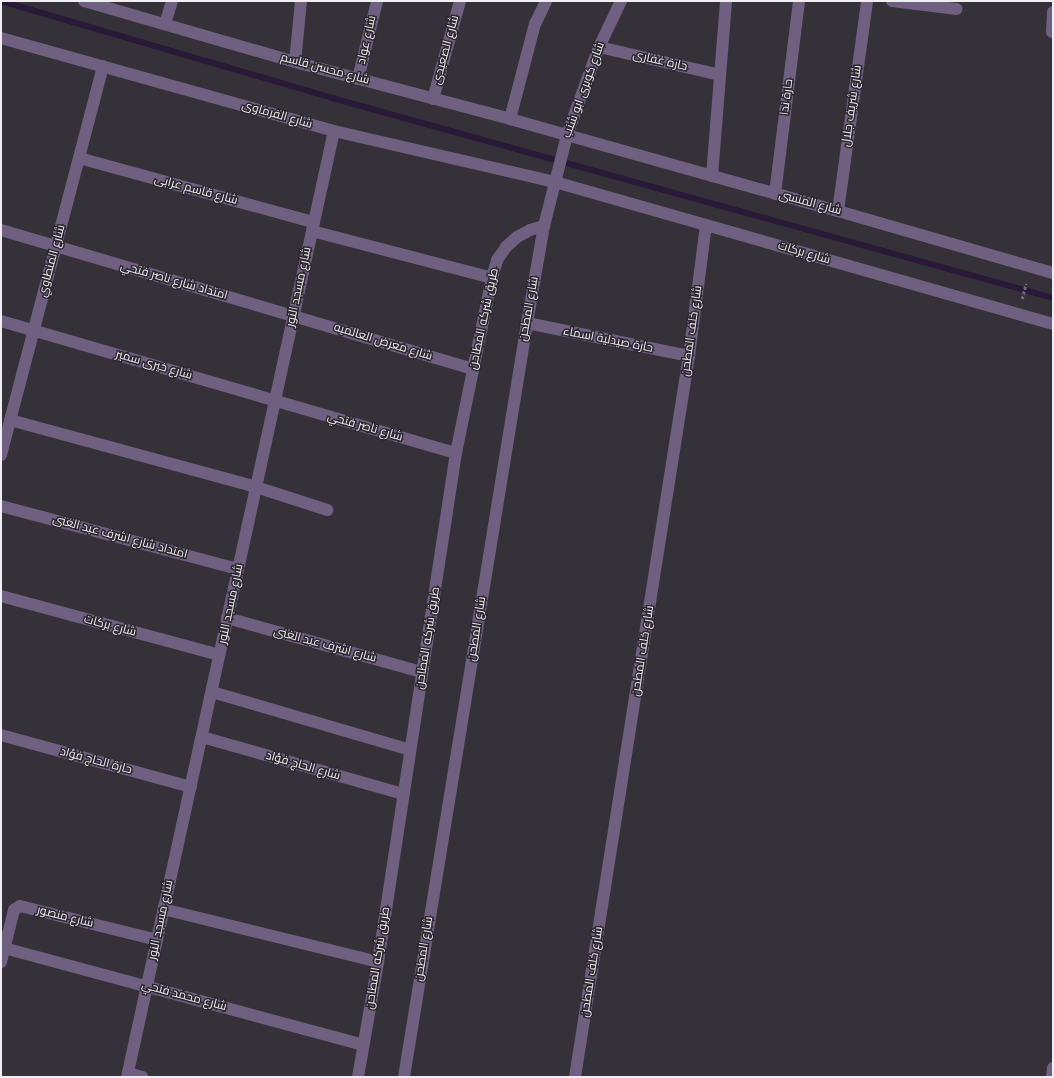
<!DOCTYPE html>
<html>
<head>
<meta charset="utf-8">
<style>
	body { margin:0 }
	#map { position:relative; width:1054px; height:1078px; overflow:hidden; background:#353139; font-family:"Nunito Sans",Cairo,sans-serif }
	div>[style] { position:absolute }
	.stream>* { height:6px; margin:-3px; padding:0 3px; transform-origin:3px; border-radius:3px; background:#291939 }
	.path>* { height:2.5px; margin-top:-1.25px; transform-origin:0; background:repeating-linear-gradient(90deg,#6f6b72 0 3px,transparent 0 5px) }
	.street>* { height:12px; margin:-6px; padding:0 6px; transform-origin:6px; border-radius:6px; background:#6f5f80 }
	span { translate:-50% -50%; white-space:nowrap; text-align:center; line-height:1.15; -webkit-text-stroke:3px #2b272f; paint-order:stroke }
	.street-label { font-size:12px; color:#f0eef3 }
	.frame { position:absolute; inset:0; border:2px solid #f0eef3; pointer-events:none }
</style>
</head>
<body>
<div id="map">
	<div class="stream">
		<div style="left:1px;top:1px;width:345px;rotate:16.3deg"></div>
		<div style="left:332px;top:98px;width:748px;rotate:15.5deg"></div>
	</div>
	<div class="path">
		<div style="left:1022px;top:299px;width:16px;rotate:-76deg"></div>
	</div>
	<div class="street">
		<div style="left:84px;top:1px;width:220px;rotate:16.1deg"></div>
		<div style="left:295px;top:62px;width:222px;rotate:14.8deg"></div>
		<div style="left:510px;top:119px;width:341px;rotate:15.7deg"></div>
		<div style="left:838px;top:211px;width:224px;rotate:16.1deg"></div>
		<div style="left:892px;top:1px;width:65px;rotate:7deg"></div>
		<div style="left:165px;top:24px;width:24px;rotate:-73deg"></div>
		<div style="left:1052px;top:32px;width:20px;rotate:-87deg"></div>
		<div style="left:1px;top:38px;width:346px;rotate:15.6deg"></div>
		<div style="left:334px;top:131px;width:227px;rotate:13deg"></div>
		<div style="left:555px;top:182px;width:518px;rotate:15.92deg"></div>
		<div style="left:599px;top:47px;width:124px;rotate:13deg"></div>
		<div style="left:295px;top:62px;width:61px;rotate:-84.4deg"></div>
		<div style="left:358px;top:79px;width:80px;rotate:-76.3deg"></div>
		<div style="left:433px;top:99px;width:102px;rotate:-74.6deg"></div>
		<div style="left:510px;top:119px;width:98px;rotate:-75.3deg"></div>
		<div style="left:535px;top:24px;width:25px;rotate:-64deg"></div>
		<div style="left:79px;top:158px;width:243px;rotate:15.3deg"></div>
		<div style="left:712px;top:176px;width:176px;rotate:-85.4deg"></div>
		<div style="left:775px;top:194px;width:194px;rotate:-82.9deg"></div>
		<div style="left:838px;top:211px;width:212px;rotate:-82.1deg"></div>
		<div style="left:1px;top:230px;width:492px;rotate:16.4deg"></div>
		<div style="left:312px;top:231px;width:186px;rotate:14.6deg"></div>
		<div style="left:1px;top:321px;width:474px;rotate:16.2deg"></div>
		<div style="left:527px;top:323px;width:165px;rotate:11.5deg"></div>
		<div style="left:10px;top:420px;width:255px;rotate:15.2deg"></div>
		<div style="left:256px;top:487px;width:75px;rotate:17.9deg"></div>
		<div style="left:1px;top:455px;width:402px;rotate:-75.3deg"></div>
		<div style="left:1px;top:506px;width:245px;rotate:14.9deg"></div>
		<div style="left:1px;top:596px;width:226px;rotate:15.1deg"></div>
		<div style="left:227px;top:618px;width:202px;rotate:15.5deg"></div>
		<div style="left:212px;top:692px;width:206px;rotate:16.3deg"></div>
		<div style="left:1px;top:735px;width:197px;rotate:15.3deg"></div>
		<div style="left:202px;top:737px;width:209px;rotate:15.8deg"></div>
		<div style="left:163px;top:909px;width:221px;rotate:13.8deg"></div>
		<div style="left:4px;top:948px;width:372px;rotate:15.1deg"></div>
		<div style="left:1px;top:962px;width:54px;rotate:-76deg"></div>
		<div style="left:14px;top:910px;width:7px;rotate:-34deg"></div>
		<div style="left:20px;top:906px;width:141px;rotate:13.9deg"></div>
		<div style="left:128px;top:1073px;width:15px;rotate:16deg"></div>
		<div style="left:127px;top:1077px;width:968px;rotate:-77.66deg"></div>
		<div style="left:358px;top:1077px;width:117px;rotate:-80.1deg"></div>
		<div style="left:378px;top:962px;width:515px;rotate:-81.29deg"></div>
		<div style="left:456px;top:453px;width:179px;rotate:-78.4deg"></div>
		<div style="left:492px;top:278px;width:19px;rotate:-74deg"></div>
		<div style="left:497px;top:260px;width:16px;rotate:-55deg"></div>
		<div style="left:506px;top:247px;width:15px;rotate:-42deg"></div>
		<div style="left:517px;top:237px;width:15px;rotate:-28deg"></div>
		<div style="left:530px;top:230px;width:15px;rotate:-16deg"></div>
		<div style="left:404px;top:1077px;width:764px;rotate:-80.73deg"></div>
		<div style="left:527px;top:323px;width:98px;rotate:-80.1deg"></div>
		<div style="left:544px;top:226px;width:94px;rotate:-75.8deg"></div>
		<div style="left:567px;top:135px;width:94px;rotate:-70deg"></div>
		<div style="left:599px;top:47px;width:51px;rotate:-64.4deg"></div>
		<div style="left:575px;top:1077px;width:730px;rotate:-81.02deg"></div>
		<div style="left:689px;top:356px;width:132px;rotate:-82.6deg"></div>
		<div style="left:1052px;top:1077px;width:9px;rotate:-84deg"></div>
	</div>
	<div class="street-label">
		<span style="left:367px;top:40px;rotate:-77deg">شارع عواد</span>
		<span style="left:446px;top:50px;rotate:-75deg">شارع الصعيدى</span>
		<span style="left:660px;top:61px;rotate:13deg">حارة غفارى</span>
		<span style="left:325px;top:69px;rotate:15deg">شارع محسن قاسم</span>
		<span style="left:584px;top:90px;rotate:-70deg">شارع كوبرى ابو شنب</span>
		<span style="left:787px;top:97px;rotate:-83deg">حارة ندا</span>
		<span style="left:852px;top:106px;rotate:-82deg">شارع شريف جلال</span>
		<span style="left:277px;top:115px;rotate:16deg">شارع الفرماوى</span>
		<span style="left:196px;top:190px;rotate:15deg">شارع قاسم عرابى</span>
		<span style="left:810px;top:203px;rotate:15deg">شارع المنسى</span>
		<span style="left:804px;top:253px;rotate:16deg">شارع بركات</span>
		<span style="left:52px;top:261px;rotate:-75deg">شارع المنطاوي</span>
		<span style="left:174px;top:281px;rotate:16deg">امتداد شارع ناصر فتحي</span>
		<span style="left:299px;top:287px;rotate:-78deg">شارع مسجد النور</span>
		<span style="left:529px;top:309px;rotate:-80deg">شارع المطحن</span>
		<span style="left:484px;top:319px;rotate:-78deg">طريق شركه المطاحن</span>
		<span style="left:692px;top:331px;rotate:-82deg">شارع خلف المطحن</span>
		<span style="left:608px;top:340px;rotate:11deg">حارة صيدلية اسماء</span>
		<span style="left:383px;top:342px;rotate:17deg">شارع معرض العالميه</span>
		<span style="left:154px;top:365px;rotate:16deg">شارع خيرى سمير</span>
		<span style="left:365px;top:427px;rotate:16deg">شارع ناصر فتحي</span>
		<span style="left:120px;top:537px;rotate:15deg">امتداد شارع اشرف عبد الغنى</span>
		<span style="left:231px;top:604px;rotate:-78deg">شارع مسجد النور</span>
		<span style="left:110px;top:626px;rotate:15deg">شارع بركات</span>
		<span style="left:477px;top:629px;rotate:-81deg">شارع المطحن</span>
		<span style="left:428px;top:638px;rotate:-81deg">طريق شركه المطاحن</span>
		<span style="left:325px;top:645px;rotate:15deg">شارع اشرف عبد الغنى</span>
		<span style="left:643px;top:651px;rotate:-81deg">شارع خلف المطحن</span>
		<span style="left:96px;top:761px;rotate:15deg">حارة الحاج فؤاد</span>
		<span style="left:303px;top:766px;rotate:16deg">شارع الحاج فؤاد</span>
		<span style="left:65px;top:917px;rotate:14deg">شارع منصور</span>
		<span style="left:161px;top:920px;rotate:-78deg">شارع مسجد النور</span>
		<span style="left:424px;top:949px;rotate:-81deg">شارع المطحن</span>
		<span style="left:378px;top:958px;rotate:-81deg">طريق شركه المطاحن</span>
		<span style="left:592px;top:972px;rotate:-81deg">شارع خلف المطحن</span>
		<span style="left:184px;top:996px;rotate:15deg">شارع محمد فتحي</span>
	</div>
	<div class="frame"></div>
</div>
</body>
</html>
